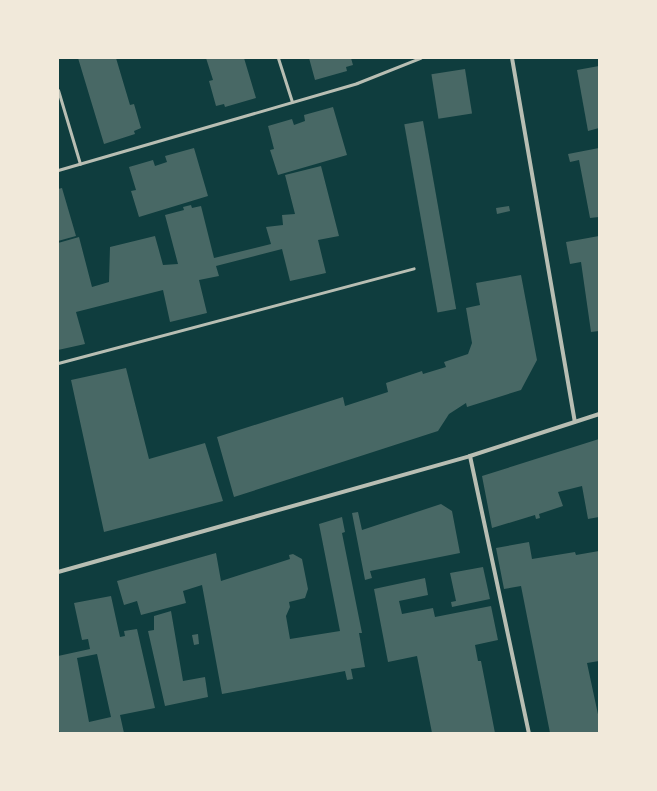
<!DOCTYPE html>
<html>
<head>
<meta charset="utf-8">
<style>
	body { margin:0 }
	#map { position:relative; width:657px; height:791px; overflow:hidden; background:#0f3d3e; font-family:"Noto Serif",serif }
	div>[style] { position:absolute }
	.building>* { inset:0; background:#486865; transform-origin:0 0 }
	.service>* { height:3px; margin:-1.5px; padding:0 1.5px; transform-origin:1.5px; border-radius:1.5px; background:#b8beb3 }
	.minor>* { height:4px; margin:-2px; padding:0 2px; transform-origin:2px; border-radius:2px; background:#b8beb3 }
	span { translate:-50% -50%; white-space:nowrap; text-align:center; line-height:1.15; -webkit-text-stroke:4px #f1e9da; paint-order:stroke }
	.frame { position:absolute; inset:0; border:59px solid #f1e9da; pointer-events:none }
</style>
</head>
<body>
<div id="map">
	<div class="building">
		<div style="clip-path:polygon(78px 58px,116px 58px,130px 105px,134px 104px,141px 128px,134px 131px,135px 134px,104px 144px)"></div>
		<div style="clip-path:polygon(206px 58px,244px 58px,256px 98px,225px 107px,224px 104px,216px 106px,209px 81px,213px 80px)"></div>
		<div style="clip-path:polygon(309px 58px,351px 58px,353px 65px,346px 67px,347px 71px,315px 80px)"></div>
		<div style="clip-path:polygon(599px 66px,599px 128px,588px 131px,577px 70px)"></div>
		<div style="left:465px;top:69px;width:45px;height:34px;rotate:81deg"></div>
		<div style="clip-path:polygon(333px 107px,347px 155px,278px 175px,270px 150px,274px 149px,268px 126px,292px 119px,294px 125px,305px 121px,304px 115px)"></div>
		<div style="left:423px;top:121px;width:191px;height:19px;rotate:80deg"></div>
		<div style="clip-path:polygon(194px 148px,208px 196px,139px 217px,131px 191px,136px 190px,129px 167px,153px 160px,155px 166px,167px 162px,165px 156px)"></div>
		<div style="clip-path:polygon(599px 148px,599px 217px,590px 218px,579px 160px,570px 162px,568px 154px)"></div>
		<div style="clip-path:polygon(321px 166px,339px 236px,318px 240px,326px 273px,290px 281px,282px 249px,216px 266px,219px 276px,199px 280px,207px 313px,170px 322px,163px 290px,76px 312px,85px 344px,58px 350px,58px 243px,79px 237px,92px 287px,109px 282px,110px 247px,155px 236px,163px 265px,178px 264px,165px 215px,184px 210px,183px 207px,191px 205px,192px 208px,201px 206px,214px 258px,271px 244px,266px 227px,283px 225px,282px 215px,295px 214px,285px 175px)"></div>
		<div style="clip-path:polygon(62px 188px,76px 236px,58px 241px,58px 189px)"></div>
		<div style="clip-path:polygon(509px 206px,510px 211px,497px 214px,496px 208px)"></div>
		<div style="clip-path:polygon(599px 236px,599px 331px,591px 332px,581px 262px,570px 264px,566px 242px)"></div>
		<div style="clip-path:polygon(521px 275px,537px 360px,521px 390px,467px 407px,466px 403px,449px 414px,438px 431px,234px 497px,217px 437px,343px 397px,345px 406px,388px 392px,386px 383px,422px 371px,423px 374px,446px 367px,444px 362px,468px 354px,472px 343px,466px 308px,480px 305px,476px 283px)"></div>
		<div style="clip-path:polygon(126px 368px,149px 459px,205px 443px,223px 501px,104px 532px,71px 380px)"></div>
		<div style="clip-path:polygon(599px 439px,599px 517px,588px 519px,582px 486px,558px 492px,563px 506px,539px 514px,540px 518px,536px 519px,535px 515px,492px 528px,482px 476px)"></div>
		<div style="clip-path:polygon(441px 504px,452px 511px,460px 553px,370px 571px,372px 578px,365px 580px,352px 513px,358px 512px,362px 530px)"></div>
		<div style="clip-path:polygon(342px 517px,345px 532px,342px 533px,362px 633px,359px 633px,365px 667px,351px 669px,353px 679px,347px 680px,345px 671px,222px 694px,202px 585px,183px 591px,186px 603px,141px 615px,137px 601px,124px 605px,117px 581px,216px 553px,221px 581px,290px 559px,289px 555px,293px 554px,302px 559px,308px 589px,305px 598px,289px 602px,290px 607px,286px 616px,290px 639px,340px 631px,319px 524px)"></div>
		<div style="clip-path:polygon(529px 542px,532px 559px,575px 552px,576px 555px,599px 551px,599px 661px,587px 663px,599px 719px,599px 733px,550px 733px,521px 586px,504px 589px,496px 548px)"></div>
		<div style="clip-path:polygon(483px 567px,490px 599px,452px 607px,451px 602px,456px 601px,450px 573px)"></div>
		<div style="clip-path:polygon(425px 578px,428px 595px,399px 601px,402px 614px,433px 608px,435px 617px,491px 606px,498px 640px,475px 645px,478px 661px,481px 661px,495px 733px,432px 733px,417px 656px,388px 662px,374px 589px)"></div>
		<div style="clip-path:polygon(evenodd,111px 596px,120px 637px,125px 636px,124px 631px,137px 629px,155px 708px,120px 715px,124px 733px,60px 733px,58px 728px,58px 656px,90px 649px,88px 639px,82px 640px,74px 603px,111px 596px,97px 654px,111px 717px,89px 722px,77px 658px,97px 654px)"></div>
		<div style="clip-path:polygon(171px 611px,183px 681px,205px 677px,208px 697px,165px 706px,148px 631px,154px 630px,154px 616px)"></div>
		<div style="clip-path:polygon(198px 634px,199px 644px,194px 645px,192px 635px)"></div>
	</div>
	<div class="service">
		<div style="left:278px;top:58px;width:46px;rotate:72.3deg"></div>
		<div style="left:58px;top:90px;width:77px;rotate:73.4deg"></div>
		<div style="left:58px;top:170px;width:311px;rotate:-16.2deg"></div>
		<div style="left:357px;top:83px;width:68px;rotate:-21.6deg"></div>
		<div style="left:58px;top:363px;width:368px;rotate:-14.9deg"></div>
	</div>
	<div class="minor">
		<div style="left:512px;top:58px;width:369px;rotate:80.2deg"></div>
		<div style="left:470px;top:456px;width:283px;rotate:78deg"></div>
		<div style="left:58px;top:572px;width:428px;rotate:-15.7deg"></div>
		<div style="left:470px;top:456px;width:136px;rotate:-18deg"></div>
	</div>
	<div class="frame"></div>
</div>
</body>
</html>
